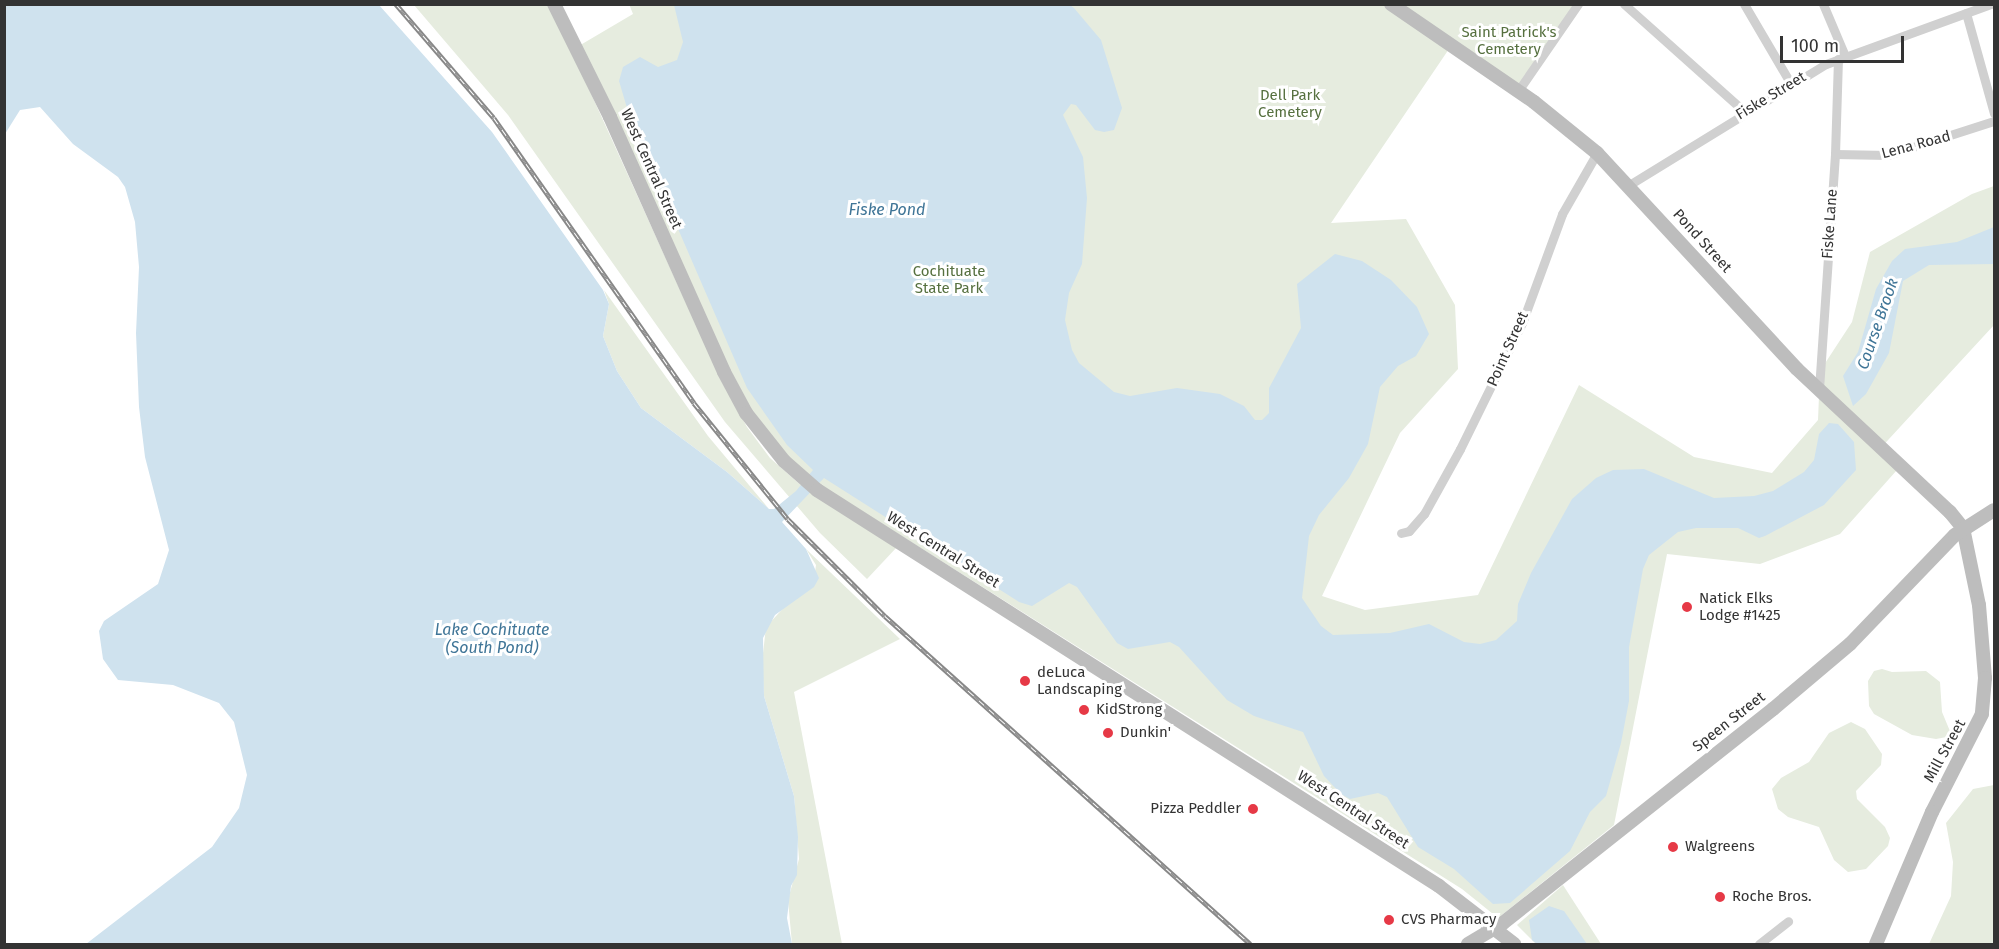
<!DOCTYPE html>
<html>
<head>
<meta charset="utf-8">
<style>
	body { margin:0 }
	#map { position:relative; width:1999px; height:949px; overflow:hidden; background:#fff; font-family:"Fira Sans",sans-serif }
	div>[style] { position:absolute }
	.green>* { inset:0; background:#e6ecdf }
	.water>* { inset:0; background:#cfe2ee }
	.street>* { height:9px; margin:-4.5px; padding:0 4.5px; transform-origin:4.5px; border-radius:4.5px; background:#d0d0d0 }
	.secondary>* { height:14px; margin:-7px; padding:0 7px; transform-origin:7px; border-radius:7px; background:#bdbdbd }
	.rail>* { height:4.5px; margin-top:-2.25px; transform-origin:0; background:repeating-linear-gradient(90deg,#fff 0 7px,#888 0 14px); box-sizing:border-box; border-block:2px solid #888 }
	.dots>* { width:16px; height:16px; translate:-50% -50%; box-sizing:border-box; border:3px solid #fff; border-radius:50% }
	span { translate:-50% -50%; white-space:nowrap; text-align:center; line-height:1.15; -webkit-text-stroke:6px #fff; paint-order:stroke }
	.park-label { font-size:15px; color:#56703f }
	.street-label { font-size:15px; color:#333 }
	.poi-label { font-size:15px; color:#333 }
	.left { translate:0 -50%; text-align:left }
	.right { translate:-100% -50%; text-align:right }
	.water-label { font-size:16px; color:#3f7597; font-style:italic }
	.frame { position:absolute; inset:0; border:6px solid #333; pointer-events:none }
	.scale { position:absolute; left:1780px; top:36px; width:124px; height:27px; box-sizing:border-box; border:3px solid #333; border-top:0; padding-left:8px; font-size:18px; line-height:21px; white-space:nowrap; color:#333; -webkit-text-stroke:4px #fff; paint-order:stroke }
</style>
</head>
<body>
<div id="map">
	<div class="green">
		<div style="clip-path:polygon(629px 4px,1578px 5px,1518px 91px,1451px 46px,1331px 223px,1406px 219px,1455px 305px,1458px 369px,1400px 433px,1322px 596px,1365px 610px,1478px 595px,1579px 385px,1694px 457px,1772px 473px,1818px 420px,1820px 371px,1852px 322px,1870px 252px,1972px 194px,1994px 186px,1994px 325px,1877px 452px,1897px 470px,1840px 534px,1760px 564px,1667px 554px,1614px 825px,1498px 918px,1462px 889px,865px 513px,808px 482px,746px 413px,577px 47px,633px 14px)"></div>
		<div style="clip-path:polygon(414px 5px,547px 5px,578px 65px,721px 380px,747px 427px,770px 458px,804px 488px,897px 547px,867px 579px,820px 533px,725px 422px,508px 115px)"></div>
		<div style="clip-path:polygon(604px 290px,708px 436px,769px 509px,727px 472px,641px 408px,617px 371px,603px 336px,609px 304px)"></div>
		<div style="clip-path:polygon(806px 549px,900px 639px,794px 692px,842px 944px,792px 944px,788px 900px,799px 859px,794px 796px,764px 696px,762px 662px,766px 627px,788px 603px,813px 587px,816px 565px)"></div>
		<div style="clip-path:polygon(1882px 669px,1892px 672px,1926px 671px,1940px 682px,1942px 712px,1952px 736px,1936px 739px,1912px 735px,1874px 714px,1869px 706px,1868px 681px,1874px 671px)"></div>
		<div style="clip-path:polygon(1851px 722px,1865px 729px,1882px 754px,1881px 765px,1856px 791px,1857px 799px,1885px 827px,1890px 838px,1888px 846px,1866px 869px,1848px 872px,1834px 860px,1819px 827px,1788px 817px,1778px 809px,1772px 789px,1781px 778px,1809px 762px,1829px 733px)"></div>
		<div style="clip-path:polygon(1994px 785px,1994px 944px,1929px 944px,1951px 896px,1953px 862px,1946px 823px,1973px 789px)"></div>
		<div style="clip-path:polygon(1563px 885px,1601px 944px,1536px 944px,1517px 925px)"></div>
	</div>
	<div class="water">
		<div style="clip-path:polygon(5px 5px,379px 5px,492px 132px,603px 290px,609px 304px,603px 336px,617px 371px,641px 408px,727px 472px,769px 509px,774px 509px,796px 491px,813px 470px,787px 445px,747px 388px,630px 118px,619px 81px,623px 67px,640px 57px,658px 67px,677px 60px,683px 42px,674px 5px,1070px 5px,1074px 8px,1101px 40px,1122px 108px,1114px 130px,1104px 132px,1095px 130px,1076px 105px,1071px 104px,1063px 115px,1083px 157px,1087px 198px,1082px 264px,1069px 293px,1065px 320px,1072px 350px,1079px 363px,1114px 392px,1130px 396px,1177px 388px,1220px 394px,1244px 406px,1255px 420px,1262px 420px,1269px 413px,1269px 388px,1301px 328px,1297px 284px,1335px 254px,1362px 261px,1391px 280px,1417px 307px,1429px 334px,1416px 356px,1398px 366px,1380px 387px,1368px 444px,1349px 478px,1319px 515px,1309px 536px,1302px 598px,1321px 626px,1333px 635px,1390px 633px,1429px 624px,1464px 642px,1480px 644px,1496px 640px,1517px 621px,1518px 604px,1531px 573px,1572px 499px,1596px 478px,1613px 470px,1644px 469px,1714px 498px,1754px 496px,1773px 491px,1804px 472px,1814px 460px,1819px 434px,1829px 423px,1838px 424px,1854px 442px,1856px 470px,1824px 505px,1765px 536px,1759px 538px,1738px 528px,1696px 528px,1678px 532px,1649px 555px,1643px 569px,1629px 647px,1629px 701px,1621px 743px,1606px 796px,1590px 812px,1570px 851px,1510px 903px,1493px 904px,1454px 869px,1418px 847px,1387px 797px,1378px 793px,1350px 799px,1341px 794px,1324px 776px,1303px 732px,1254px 716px,1227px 700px,1179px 647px,1170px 642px,1128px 649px,1117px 643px,1077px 587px,1069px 583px,1032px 606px,1019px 602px,824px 478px,782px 522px,806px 549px,819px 578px,814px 587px,775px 615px,763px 638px,764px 696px,794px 796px,798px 837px,797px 875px,791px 886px,787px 918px,792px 944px,86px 944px,212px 847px,239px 808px,247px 775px,234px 722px,219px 703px,173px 685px,118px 680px,103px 659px,99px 631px,104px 621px,158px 584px,169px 550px,145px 457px,139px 407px,136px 333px,139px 267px,135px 222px,125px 187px,118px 177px,73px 144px,40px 107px,20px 110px,5px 134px)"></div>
		<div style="clip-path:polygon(1994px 227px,1994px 264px,1929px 265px,1903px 281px,1889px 353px,1866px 394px,1853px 406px,1843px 376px,1858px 352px,1876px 289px,1892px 261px,1905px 249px,1957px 242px)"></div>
		<div style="clip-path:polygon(1549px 906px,1564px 911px,1587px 944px,1537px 944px,1532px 940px,1529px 920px)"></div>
	</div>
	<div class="street">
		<div style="left:1624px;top:4px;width:162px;rotate:41.8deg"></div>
		<div style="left:1744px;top:4px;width:93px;rotate:59.6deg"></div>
		<div style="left:1823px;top:4px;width:56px;rotate:67.1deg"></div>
		<div style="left:1966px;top:13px;width:104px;rotate:74.4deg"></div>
		<div style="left:1518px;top:91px;width:106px;rotate:-55.4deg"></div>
		<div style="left:1835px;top:154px;width:53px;rotate:1.1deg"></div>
		<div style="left:1888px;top:155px;width:111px;rotate:-17.8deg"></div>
		<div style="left:1629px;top:185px;width:231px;rotate:-31.6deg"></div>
		<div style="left:1826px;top:64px;width:176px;rotate:-20deg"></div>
		<div style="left:1819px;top:389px;width:236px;rotate:-86.1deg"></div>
		<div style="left:1835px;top:154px;width:95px;rotate:-88.2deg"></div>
		<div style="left:1401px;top:533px;width:8px;rotate:-14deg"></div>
		<div style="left:1409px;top:531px;width:23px;rotate:-49deg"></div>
		<div style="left:1424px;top:514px;width:74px;rotate:-61deg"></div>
		<div style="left:1460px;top:449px;width:140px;rotate:-63.8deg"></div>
		<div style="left:1522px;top:323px;width:116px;rotate:-69.8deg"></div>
		<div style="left:1562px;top:214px;width:70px;rotate:-60.2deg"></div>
		<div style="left:1759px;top:944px;width:37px;rotate:-38deg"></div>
	</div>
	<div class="secondary">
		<div style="left:554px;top:4px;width:126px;rotate:63.6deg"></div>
		<div style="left:610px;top:117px;width:279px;rotate:65.9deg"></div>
		<div style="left:724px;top:372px;width:47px;rotate:61.8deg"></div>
		<div style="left:746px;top:413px;width:61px;rotate:51.6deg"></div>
		<div style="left:784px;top:461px;width:44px;rotate:41.3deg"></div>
		<div style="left:817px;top:490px;width:737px;rotate:32.48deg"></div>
		<div style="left:1439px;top:886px;width:95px;rotate:37.7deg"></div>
		<div style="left:1391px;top:4px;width:173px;rotate:34.4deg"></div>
		<div style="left:1534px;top:102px;width:81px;rotate:39deg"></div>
		<div style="left:1597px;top:153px;width:294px;rotate:47.2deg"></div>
		<div style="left:1797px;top:369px;width:209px;rotate:43.1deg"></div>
		<div style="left:1950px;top:512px;width:21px;rotate:51deg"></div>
		<div style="left:1963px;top:528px;width:79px;rotate:78.3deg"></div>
		<div style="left:1979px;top:605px;width:73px;rotate:85.3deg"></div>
		<div style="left:1985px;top:678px;width:36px;rotate:95deg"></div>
		<div style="left:1982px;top:714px;width:110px;rotate:117deg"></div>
		<div style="left:1932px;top:812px;width:143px;rotate:113deg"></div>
		<div style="left:1468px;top:944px;width:41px;rotate:-31deg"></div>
		<div style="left:1503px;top:923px;width:345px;rotate:-38.4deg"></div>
		<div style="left:1773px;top:709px;width:101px;rotate:-40.2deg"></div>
		<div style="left:1850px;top:644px;width:151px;rotate:-46.1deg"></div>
		<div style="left:1955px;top:535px;width:46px;rotate:-32.7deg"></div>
	</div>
	<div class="rail">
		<div style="left:396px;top:4px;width:150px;rotate:49.3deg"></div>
		<div style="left:494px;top:118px;width:348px;rotate:54.9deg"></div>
		<div style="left:694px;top:403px;width:149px;rotate:51deg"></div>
		<div style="left:788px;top:519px;width:137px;rotate:45deg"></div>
		<div style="left:885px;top:616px;width:491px;rotate:41.9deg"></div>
	</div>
	<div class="dots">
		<div style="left:1687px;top:607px;background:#e63946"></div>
		<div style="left:1025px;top:681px;background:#e63946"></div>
		<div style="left:1084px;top:710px;background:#e63946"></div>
		<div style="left:1108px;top:733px;background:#e63946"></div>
		<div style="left:1253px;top:809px;background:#e63946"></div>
		<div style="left:1673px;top:847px;background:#e63946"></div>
		<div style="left:1720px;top:897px;background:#e63946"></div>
		<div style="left:1389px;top:920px;background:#e63946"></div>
	</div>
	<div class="park-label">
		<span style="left:1509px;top:41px">Saint Patrick's<br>Cemetery</span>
		<span style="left:1290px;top:104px">Dell Park<br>Cemetery</span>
		<span style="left:949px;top:280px">Cochituate<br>State Park</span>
	</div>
	<div class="street-label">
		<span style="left:1771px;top:96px;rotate:-31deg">Fiske Street</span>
		<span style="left:1916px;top:145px;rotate:-15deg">Lena Road</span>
		<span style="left:651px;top:169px;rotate:66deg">West Central Street</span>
		<span style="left:1830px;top:224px;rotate:-86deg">Fiske Lane</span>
		<span style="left:1702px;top:241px;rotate:48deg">Pond Street</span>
		<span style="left:1508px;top:349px;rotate:-66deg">Point Street</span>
		<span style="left:943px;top:550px;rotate:32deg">West Central Street</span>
		<span style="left:1729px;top:722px;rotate:-38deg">Speen Street</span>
		<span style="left:1945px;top:751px;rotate:-61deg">Mill Street</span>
		<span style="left:1353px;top:810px;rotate:33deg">West Central Street</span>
	</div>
	<div class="poi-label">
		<span class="left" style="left:1699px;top:607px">Natick Elks<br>Lodge #1425</span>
		<span class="left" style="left:1037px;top:681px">deLuca<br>Landscaping</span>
		<span class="left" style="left:1096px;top:710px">KidStrong</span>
		<span class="left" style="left:1120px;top:733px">Dunkin'</span>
		<span class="right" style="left:1241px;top:809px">Pizza Peddler</span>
		<span class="left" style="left:1685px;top:847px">Walgreens</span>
		<span class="left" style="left:1732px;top:897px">Roche Bros.</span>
		<span class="left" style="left:1401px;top:920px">CVS Pharmacy</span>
	</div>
	<div class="water-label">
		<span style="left:887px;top:210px">Fiske Pond</span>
		<span style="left:1878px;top:324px;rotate:-71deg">Course Brook</span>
		<span style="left:492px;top:639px">Lake Cochituate<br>(South Pond)</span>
	</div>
	<div class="frame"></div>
	<div class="scale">100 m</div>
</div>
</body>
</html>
